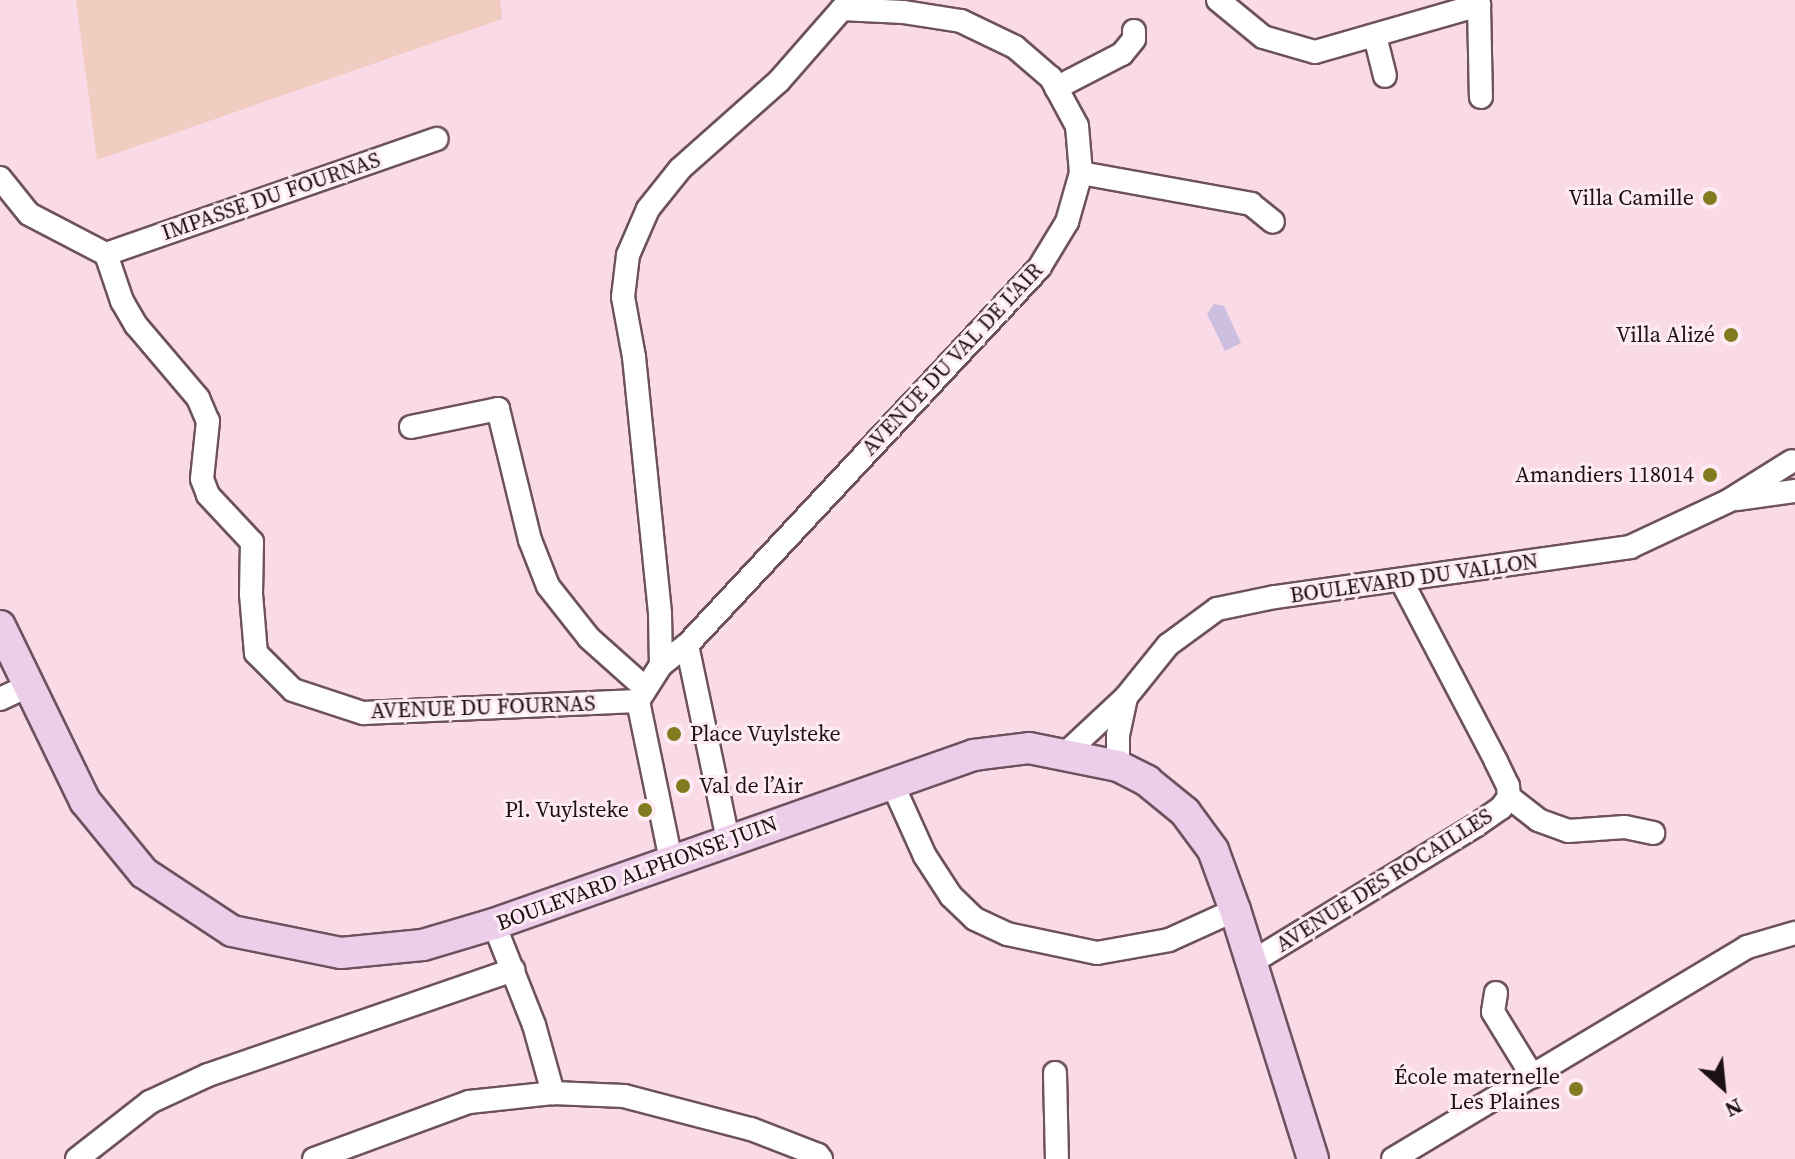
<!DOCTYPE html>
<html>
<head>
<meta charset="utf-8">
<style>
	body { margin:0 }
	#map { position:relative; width:1795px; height:1159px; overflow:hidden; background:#fadae7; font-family:"Source Serif 4",serif }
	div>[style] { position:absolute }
	.green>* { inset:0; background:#f1ccc1 }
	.water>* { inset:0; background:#ccbfdf }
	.roads { filter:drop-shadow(2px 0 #6d525e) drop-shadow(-2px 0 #6d525e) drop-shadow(0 2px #6d525e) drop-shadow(0 -2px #6d525e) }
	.street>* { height:22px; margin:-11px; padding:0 11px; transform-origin:11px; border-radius:11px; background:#fff }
	.secondary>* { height:30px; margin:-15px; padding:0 15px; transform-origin:15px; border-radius:15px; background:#ecceeb }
	.dots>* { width:22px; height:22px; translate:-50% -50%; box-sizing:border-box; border:4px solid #feebf3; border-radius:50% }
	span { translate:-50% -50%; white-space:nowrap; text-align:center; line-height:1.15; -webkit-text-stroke:6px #feebf3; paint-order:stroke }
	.street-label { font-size:22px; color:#1c1216 }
	.poi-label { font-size:22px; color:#1c1216 }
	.right { translate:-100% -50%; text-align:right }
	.left { translate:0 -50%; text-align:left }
	.north { position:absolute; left:1683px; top:1047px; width:80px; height:80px; -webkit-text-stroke:6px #feebf3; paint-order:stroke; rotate:153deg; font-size:22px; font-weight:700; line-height:32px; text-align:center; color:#1c1216 }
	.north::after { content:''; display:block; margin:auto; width:28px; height:36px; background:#1c1216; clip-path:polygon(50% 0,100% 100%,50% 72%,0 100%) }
</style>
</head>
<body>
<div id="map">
	<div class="green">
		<div style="clip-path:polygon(76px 0,500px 0,502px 19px,97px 160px)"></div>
	</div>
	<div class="water">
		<div style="clip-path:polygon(1214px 304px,1224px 306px,1241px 343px,1225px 351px,1207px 314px)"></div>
	</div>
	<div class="roads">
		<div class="street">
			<div style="left:1218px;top:0;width:58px;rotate:39.4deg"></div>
			<div style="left:1263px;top:37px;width:54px;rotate:16.1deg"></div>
			<div style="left:1315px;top:52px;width:171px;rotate:-16deg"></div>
			<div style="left:1479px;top:5px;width:92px;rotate:88.8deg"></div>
			<div style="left:1375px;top:36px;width:41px;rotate:76deg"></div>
			<div style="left:1056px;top:88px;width:74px;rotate:-27.3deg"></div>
			<div style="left:1122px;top:54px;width:19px;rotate:-51deg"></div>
			<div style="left:1134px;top:39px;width:8px;rotate:-90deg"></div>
			<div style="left:1081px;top:173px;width:173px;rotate:10.3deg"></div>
			<div style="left:1251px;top:204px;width:28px;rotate:39deg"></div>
			<div style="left:0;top:178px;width:46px;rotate:51.1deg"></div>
			<div style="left:29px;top:214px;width:87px;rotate:27.5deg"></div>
			<div style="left:106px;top:254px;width:50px;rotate:71.2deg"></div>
			<div style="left:122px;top:301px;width:28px;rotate:60deg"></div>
			<div style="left:136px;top:325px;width:96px;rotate:49.7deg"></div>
			<div style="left:198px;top:398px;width:25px;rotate:67deg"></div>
			<div style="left:208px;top:421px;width:58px;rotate:95.9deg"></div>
			<div style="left:202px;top:479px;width:17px;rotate:69deg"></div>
			<div style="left:208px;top:495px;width:64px;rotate:46.9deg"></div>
			<div style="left:252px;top:542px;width:52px;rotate:91.1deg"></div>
			<div style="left:251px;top:594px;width:59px;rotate:85.2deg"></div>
			<div style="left:256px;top:653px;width:52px;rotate:45deg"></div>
			<div style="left:293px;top:690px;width:74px;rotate:18.2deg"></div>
			<div style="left:363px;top:713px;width:275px;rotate:-2.5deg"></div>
			<div style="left:106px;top:254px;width:350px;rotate:-19.2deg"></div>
			<div style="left:411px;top:427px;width:89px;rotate:-11.7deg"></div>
			<div style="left:498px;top:409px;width:135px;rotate:76.3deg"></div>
			<div style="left:530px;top:540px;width:49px;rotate:68.6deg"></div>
			<div style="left:548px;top:586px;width:66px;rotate:51.7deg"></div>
			<div style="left:589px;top:638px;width:74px;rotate:41.7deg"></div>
			<div style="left:1737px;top:499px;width:59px;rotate:-7.9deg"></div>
			<div style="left:687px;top:645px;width:199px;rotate:78.1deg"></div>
			<div style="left:0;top:699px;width:31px;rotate:-25deg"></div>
			<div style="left:638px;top:701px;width:43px;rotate:-57.4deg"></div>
			<div style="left:661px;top:665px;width:33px;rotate:-38deg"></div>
			<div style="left:687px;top:645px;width:516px;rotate:-46.96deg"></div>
			<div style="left:1039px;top:268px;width:54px;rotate:-58.7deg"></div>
			<div style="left:1067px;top:222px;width:51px;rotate:-74.1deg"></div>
			<div style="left:1081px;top:173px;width:47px;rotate:-94.9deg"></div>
			<div style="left:1077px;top:126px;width:55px;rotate:-118.4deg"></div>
			<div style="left:1051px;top:78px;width:48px;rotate:-139.3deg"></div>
			<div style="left:1015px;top:47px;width:60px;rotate:-154.3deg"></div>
			<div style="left:961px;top:21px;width:59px;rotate:-171.2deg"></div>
			<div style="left:903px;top:12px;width:61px;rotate:-177.2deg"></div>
			<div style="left:842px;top:9px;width:96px;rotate:131.2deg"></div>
			<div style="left:779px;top:81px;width:132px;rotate:138.4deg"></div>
			<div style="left:680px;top:169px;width:51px;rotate:128.7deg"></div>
			<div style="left:648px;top:209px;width:50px;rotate:113.5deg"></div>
			<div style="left:628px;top:255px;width:42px;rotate:96.8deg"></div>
			<div style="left:623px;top:297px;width:61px;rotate:79.6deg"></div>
			<div style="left:634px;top:357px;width:258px;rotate:84.2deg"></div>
			<div style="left:660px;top:614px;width:51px;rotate:88.9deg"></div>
			<div style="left:638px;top:701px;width:162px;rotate:78.3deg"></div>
			<div style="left:1066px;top:753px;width:82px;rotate:-43deg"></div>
			<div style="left:1126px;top:697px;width:67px;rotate:-51.1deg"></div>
			<div style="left:1168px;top:645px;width:61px;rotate:-36.3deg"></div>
			<div style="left:1217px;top:609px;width:59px;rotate:-11.7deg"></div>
			<div style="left:1275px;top:597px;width:359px;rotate:-8deg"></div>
			<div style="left:1630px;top:547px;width:108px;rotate:-25.1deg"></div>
			<div style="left:1728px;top:501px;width:75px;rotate:-32deg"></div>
			<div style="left:1118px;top:766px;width:31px;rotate:-90deg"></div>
			<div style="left:1118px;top:735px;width:39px;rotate:-78deg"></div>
			<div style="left:892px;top:783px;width:80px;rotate:65.7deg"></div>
			<div style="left:925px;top:856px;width:48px;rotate:57deg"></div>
			<div style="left:951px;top:896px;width:33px;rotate:44deg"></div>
			<div style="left:975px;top:919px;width:35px;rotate:25deg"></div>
			<div style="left:1007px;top:934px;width:92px;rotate:11.9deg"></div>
			<div style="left:1097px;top:953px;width:73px;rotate:-10.2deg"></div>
			<div style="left:1169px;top:940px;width:72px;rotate:-24.4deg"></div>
			<div style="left:1509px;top:797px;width:37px;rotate:38deg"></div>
			<div style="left:1538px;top:820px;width:32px;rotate:20deg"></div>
			<div style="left:1568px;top:831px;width:57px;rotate:-4deg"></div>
			<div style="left:1625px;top:827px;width:29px;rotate:12deg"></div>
			<div style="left:494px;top:924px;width:109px;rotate:68.4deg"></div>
			<div style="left:534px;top:1025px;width:71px;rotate:74.4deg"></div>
			<div style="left:553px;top:1093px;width:71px;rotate:2.4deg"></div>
			<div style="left:624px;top:1096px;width:131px;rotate:14.6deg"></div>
			<div style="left:751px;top:1129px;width:72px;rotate:21.2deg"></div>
			<div style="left:818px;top:1155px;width:5px;rotate:53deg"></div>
			<div style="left:1252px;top:962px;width:261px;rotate:-31.4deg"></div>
			<div style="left:1475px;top:826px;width:32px;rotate:-35deg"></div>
			<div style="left:1501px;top:808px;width:14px;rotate:-54deg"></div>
			<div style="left:1509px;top:797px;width:11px;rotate:-95deg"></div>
			<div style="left:1508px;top:786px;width:28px;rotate:-116deg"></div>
			<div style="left:1496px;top:761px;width:204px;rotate:-117.7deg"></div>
			<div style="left:1496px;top:993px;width:19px;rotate:99deg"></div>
			<div style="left:1493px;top:1012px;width:76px;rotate:58.4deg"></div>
			<div style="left:1055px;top:1073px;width:86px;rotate:88.7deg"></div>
			<div style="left:77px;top:1159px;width:93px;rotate:-38deg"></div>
			<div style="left:150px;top:1102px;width:64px;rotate:-25deg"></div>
			<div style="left:208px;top:1075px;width:323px;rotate:-19deg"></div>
			<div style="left:314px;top:1159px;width:165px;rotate:-20.2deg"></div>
			<div style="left:469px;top:1102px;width:84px;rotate:-6.1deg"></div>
			<div style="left:1393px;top:1159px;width:413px;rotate:-30.9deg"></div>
			<div style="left:1747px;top:947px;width:50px;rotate:-16.3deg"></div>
		</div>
		<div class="secondary">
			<div style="left:0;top:626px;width:195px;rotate:64.1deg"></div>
			<div style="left:85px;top:801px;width:93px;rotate:50.7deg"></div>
			<div style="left:144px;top:873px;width:105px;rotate:33.4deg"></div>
			<div style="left:232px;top:931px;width:111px;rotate:11.4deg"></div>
			<div style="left:341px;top:953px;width:82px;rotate:-5.6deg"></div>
			<div style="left:423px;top:945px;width:74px;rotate:-16.5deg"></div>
			<div style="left:494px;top:924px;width:509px;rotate:-19.4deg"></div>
			<div style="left:974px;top:755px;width:55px;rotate:-7.3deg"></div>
			<div style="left:1029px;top:748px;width:91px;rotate:11.4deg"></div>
			<div style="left:1118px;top:766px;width:33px;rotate:27deg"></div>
			<div style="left:1147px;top:781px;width:49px;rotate:39.2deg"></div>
			<div style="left:1185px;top:812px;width:47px;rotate:53.6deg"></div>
			<div style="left:1213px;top:850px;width:64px;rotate:69.9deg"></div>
			<div style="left:1235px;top:910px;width:261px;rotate:72.6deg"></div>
		</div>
	</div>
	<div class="dots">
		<div style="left:1710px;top:198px;background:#817c22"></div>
		<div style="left:1731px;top:335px;background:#817c22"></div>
		<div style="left:1710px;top:475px;background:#817c22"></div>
		<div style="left:674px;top:734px;background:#817c22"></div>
		<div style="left:683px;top:786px;background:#817c22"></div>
		<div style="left:645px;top:810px;background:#817c22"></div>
		<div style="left:1576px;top:1089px;background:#817c22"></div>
	</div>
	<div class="street-label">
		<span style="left:271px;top:196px;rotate:-19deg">IMPASSE DU FOURNAS</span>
		<span style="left:952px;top:359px;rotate:-47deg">AVENUE DU VAL DE L'AIR</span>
		<span style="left:1414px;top:578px;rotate:-8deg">BOULEVARD DU VALLON</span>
		<span style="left:483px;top:707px;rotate:-2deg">AVENUE DU FOURNAS</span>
		<span style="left:637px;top:873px;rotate:-20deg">BOULEVARD ALPHONSE JUIN</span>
		<span style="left:1384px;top:880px;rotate:-32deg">AVENUE DES ROCAILLES</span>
	</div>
	<div class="poi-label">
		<span class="right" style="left:1694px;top:198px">Villa Camille</span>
		<span class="right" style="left:1715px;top:335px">Villa Alizé</span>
		<span class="right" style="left:1694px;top:475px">Amandiers 118014</span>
		<span class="left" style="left:690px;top:734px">Place Vuylsteke</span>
		<span class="left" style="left:699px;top:786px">Val de l’Air</span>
		<span class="right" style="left:629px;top:810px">Pl. Vuylsteke</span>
		<span class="right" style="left:1560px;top:1089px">École maternelle<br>Les Plaines</span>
	</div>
	<div class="north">N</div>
</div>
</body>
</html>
